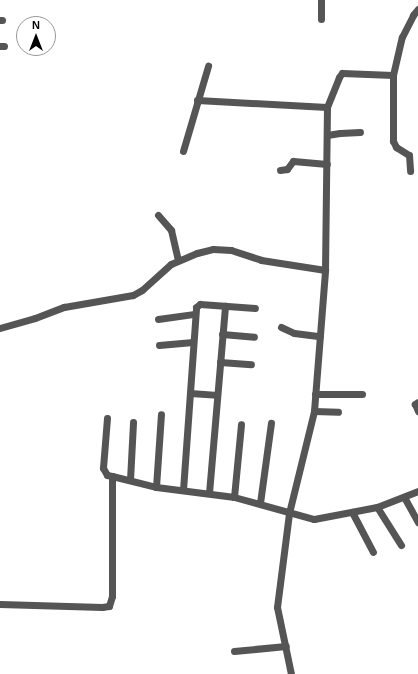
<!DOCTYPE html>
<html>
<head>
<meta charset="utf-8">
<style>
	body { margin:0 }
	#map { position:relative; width:418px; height:674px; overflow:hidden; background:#fff; font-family:Helvetica,sans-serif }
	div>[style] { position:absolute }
	.minor>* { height:7px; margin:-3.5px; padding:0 3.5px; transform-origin:3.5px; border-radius:3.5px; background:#555 }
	span { translate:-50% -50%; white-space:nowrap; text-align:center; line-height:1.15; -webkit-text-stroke:4px #fff; paint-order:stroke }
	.north { position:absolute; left:16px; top:16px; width:40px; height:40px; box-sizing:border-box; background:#fff; border:1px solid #999; border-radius:50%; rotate:0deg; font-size:11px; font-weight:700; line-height:16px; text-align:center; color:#000 }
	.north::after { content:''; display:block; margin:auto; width:14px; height:18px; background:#000; clip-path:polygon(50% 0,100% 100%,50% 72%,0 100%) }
</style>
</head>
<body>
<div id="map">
	<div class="minor">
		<div style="left:321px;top:19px;width:19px;rotate:-90deg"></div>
		<div style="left:0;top:20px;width:2px"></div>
		<div style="left:0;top:46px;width:4px"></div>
		<div style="left:393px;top:75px;width:66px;rotate:90deg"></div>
		<div style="left:393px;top:141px;width:7px;rotate:63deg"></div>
		<div style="left:396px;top:147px;width:15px;rotate:32deg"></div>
		<div style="left:409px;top:155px;width:16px;rotate:86deg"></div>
		<div style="left:197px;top:100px;width:130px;rotate:3.1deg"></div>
		<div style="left:327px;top:135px;width:13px;rotate:-9deg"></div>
		<div style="left:340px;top:133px;width:20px;rotate:-3deg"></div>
		<div style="left:183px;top:151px;width:89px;rotate:-73.6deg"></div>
		<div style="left:280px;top:170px;width:7px;rotate:-8deg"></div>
		<div style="left:287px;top:169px;width:10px;rotate:-53deg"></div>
		<div style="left:293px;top:161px;width:34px;rotate:5deg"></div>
		<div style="left:158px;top:215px;width:20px;rotate:49deg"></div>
		<div style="left:171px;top:230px;width:31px;rotate:77deg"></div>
		<div style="left:158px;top:319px;width:37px;rotate:-8deg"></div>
		<div style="left:281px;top:327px;width:14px;rotate:25deg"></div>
		<div style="left:294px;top:333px;width:26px;rotate:7deg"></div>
		<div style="left:0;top:328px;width:36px;rotate:-16deg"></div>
		<div style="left:35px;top:318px;width:31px;rotate:-21deg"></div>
		<div style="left:64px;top:307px;width:70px;rotate:-9.9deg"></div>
		<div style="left:133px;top:295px;width:10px;rotate:-29deg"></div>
		<div style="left:142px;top:290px;width:39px;rotate:-42deg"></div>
		<div style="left:171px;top:264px;width:28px;rotate:-23deg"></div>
		<div style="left:197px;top:253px;width:16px;rotate:-14deg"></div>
		<div style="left:213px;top:249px;width:18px;rotate:3deg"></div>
		<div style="left:231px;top:250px;width:32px;rotate:18deg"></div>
		<div style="left:261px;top:260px;width:65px;rotate:8.9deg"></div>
		<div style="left:222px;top:334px;width:32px;rotate:5deg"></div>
		<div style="left:159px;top:345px;width:34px;rotate:-5deg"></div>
		<div style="left:220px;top:362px;width:31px;rotate:4deg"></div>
		<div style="left:190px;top:393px;width:27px;rotate:4deg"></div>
		<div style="left:315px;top:394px;width:47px"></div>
		<div style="left:418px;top:402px;width:4px;rotate:146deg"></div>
		<div style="left:415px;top:404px;width:8px;rotate:67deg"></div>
		<div style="left:314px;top:411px;width:24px;rotate:2deg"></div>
		<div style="left:107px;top:418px;width:50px;rotate:94.6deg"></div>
		<div style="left:103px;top:468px;width:8px;rotate:60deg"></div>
		<div style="left:107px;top:475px;width:5px;rotate:11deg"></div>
		<div style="left:130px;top:480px;width:58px;rotate:-87deg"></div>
		<div style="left:156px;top:487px;width:73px;rotate:-86.1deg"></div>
		<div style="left:183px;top:490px;width:183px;rotate:-85.9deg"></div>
		<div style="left:196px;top:307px;width:5px;rotate:-37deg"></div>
		<div style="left:200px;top:304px;width:55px;rotate:4.2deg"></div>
		<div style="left:209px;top:493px;width:188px;rotate:-85.1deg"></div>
		<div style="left:234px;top:497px;width:73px;rotate:-84.5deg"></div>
		<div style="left:404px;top:497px;width:29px;rotate:61deg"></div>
		<div style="left:260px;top:503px;width:81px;rotate:-82.2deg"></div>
		<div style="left:377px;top:507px;width:45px;rotate:57.7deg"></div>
		<div style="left:352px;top:512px;width:45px;rotate:62.3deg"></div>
		<div style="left:0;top:604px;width:102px;rotate:1.7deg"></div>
		<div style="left:102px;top:607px;width:7px;rotate:-8deg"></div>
		<div style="left:109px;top:606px;width:10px;rotate:-73deg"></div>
		<div style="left:112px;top:596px;width:120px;rotate:-90deg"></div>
		<div style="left:112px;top:476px;width:45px;rotate:14deg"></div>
		<div style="left:156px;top:487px;width:79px;rotate:7.3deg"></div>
		<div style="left:234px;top:497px;width:83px;rotate:15.4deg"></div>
		<div style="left:314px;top:519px;width:64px;rotate:-10.8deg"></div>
		<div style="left:377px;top:507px;width:44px;rotate:-21.3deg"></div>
		<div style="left:234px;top:651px;width:52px;rotate:-5.5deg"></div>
		<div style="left:291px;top:674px;width:68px;rotate:-101.8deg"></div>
		<div style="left:277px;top:607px;width:95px;rotate:-82.7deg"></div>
		<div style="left:289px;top:513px;width:105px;rotate:-76.2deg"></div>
		<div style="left:314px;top:411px;width:141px;rotate:-85.5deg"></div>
		<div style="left:325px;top:270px;width:163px;rotate:-89.3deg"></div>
		<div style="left:327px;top:107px;width:32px;rotate:-68deg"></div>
		<div style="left:339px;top:77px;width:5px;rotate:-53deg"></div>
		<div style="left:342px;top:73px;width:51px;rotate:2.2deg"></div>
		<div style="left:393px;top:75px;width:39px;rotate:-77deg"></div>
		<div style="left:402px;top:37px;width:25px;rotate:-63deg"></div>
		<div style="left:413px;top:15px;width:8px;rotate:-50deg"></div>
	</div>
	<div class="north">N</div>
</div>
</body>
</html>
